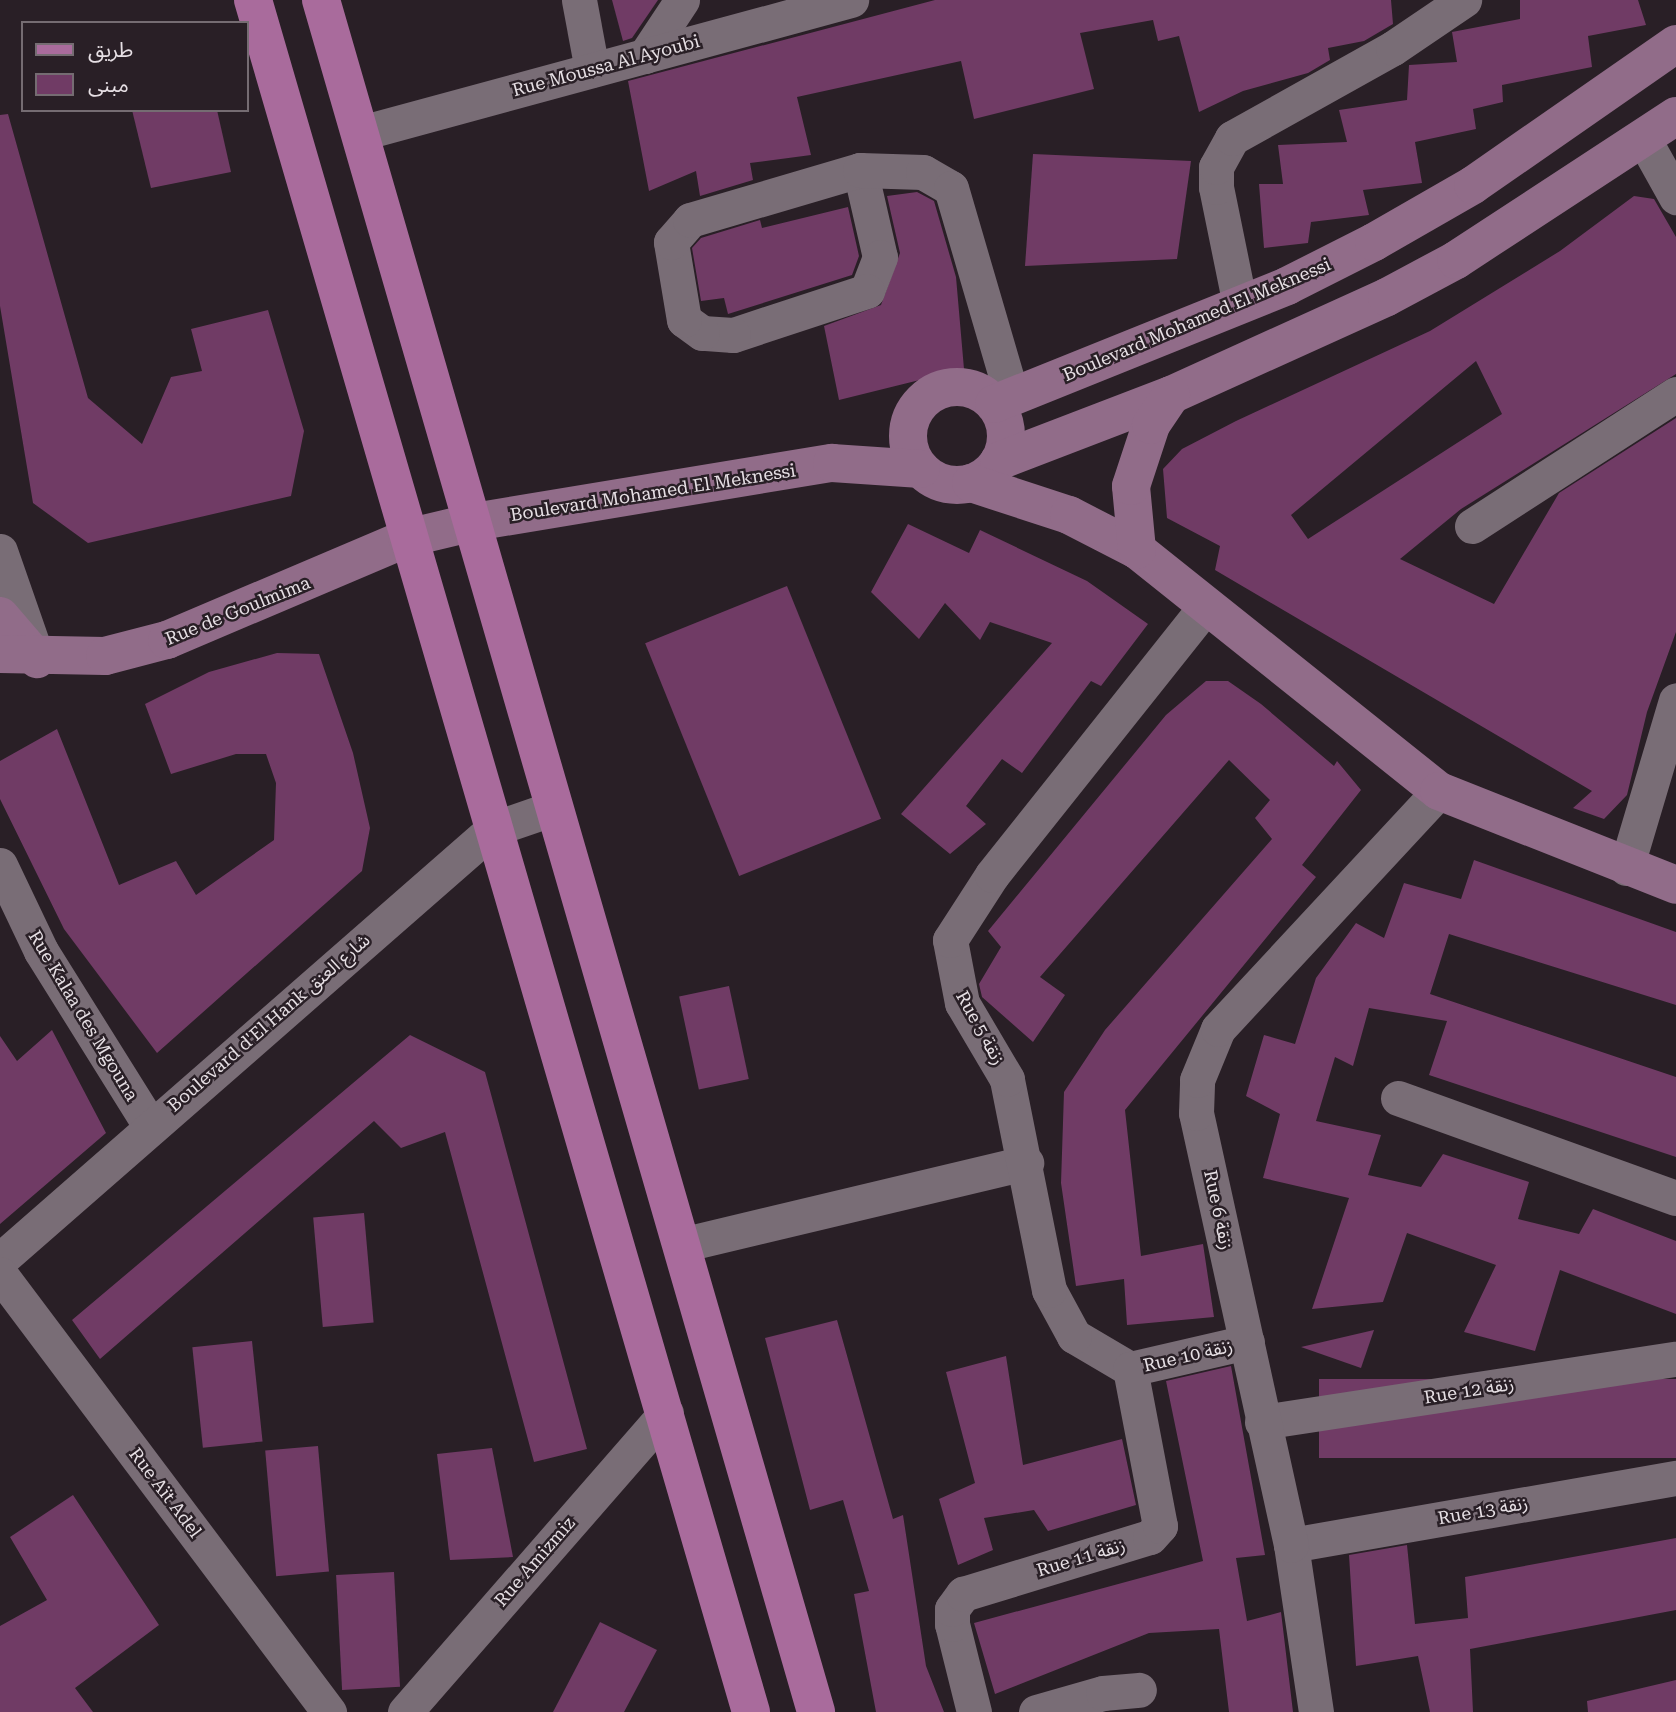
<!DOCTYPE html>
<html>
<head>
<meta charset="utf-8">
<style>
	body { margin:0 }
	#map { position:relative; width:1676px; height:1712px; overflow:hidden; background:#291f26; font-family:"Roboto Serif","Noto Sans Arabic",serif }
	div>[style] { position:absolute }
	.building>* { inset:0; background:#703b65; transform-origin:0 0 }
	.street>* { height:35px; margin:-17.5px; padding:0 17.5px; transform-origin:17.5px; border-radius:17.5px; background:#796d76 }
	.secondary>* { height:38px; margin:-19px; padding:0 19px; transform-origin:19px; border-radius:19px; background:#916c89 }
	.secondary>.ring { margin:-19px; padding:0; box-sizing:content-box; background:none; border:38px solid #916c89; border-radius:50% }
	.primary>* { height:38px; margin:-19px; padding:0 19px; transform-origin:19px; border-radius:19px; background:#a96b9c }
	span { translate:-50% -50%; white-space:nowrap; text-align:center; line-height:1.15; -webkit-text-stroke:5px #291f26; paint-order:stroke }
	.street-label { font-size:18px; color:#e6dfe4 }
	.legend { position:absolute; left:21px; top:21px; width:228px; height:91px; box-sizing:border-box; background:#291f26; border:2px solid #756c72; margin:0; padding:9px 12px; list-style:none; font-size:21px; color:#e6dfe4 }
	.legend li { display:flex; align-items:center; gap:14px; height:35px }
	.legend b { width:35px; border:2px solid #756c72 }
</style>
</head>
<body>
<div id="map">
	<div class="building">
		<div style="clip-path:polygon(612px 0,658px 0,632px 38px,623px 41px)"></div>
		<div style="clip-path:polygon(935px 0,1391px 0,1393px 24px,1364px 41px,1328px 48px,1330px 60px,1308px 73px,1243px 91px,1199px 112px,1179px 36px,1158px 41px,1153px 20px,1080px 33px,1094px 89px,974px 119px,961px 61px,797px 97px,811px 155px,750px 163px,753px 180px,700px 196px,696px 171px,649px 191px,628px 81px)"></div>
		<div style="clip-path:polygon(1520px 0,1638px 0,1646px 25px,1588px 36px,1592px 67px,1502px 85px,1503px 102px,1473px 109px,1476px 129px,1415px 142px,1422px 183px,1363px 190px,1369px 215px,1311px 222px,1308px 243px,1264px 248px,1259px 184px,1283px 184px,1278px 145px,1347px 142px,1339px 110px,1407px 100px,1409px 65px,1457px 62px,1452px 32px,1520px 19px)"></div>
		<div style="clip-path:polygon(132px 110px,217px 110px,231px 172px,151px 188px)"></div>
		<div style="clip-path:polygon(8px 114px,88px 398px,142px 444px,171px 377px,202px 371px,191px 329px,268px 310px,304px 431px,291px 496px,88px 543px,33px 503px,0 306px,0 115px)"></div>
		<div style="clip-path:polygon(1033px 154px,1191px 161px,1177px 259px,1025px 266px)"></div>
		<div style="clip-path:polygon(917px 192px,934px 201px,956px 277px,964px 369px,839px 400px,824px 326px,881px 305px,900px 253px,887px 196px)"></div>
		<div style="clip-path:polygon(evenodd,1634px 196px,1654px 199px,1676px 237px,1676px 374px,1461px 509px,1400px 559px,1494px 604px,1559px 493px,1676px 418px,1676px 632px,1647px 712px,1627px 795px,1604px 819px,1573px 808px,1592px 791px,1215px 570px,1220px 546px,1167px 518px,1163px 469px,1182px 449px,1236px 421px,1430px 331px,1560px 251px,1634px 196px,1476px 361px,1502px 414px,1308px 539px,1291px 515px,1476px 361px)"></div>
		<div style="clip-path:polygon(848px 207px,859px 256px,852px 275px,728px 314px,724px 298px,701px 301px,692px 248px,701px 238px,760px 220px,762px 228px)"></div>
		<div style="clip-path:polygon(908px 524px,969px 553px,980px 530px,1087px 581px,1148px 624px,1101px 686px,1091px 681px,1022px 773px,1002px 759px,966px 806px,986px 824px,950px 854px,901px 814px,1052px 643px,990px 622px,980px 640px,945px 603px,919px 639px,871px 592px)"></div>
		<div style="left:787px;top:586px;width:251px;height:153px;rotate:68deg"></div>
		<div style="clip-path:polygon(277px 653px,319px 654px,353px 753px,370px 828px,362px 871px,157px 1053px,64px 929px,0 799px,0 761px,57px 729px,119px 885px,176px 861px,196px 895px,274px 840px,276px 783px,266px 754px,236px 754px,171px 774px,145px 704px,209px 672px)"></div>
		<div style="clip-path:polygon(1206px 681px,1228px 681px,1261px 704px,1334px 766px,1337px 761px,1361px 790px,1302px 865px,1316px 877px,1125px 1110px,1141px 1256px,1203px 1244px,1214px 1317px,1127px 1325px,1124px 1279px,1076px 1286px,1061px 1183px,1064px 1092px,1105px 1030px,1272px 839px,1255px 818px,1270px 800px,1229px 760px,1040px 977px,1065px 995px,1033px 1042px,982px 997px,979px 984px,1001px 947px,988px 931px,1166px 715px)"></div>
		<div style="clip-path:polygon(1474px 860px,1676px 932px,1676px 1005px,1449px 934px,1430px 994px,1676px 1077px,1676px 1157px,1429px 1075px,1447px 1021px,1369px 1008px,1353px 1066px,1335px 1057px,1316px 1121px,1381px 1135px,1368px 1175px,1421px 1187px,1443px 1154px,1529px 1182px,1518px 1219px,1579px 1234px,1593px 1209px,1676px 1241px,1676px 1314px,1560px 1270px,1535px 1351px,1464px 1332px,1496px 1265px,1407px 1233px,1383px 1302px,1312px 1309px,1349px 1198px,1263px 1178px,1280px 1114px,1246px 1096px,1264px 1035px,1295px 1044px,1316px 978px,1356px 923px,1384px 938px,1404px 883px,1461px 899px)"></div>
		<div style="left:729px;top:986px;width:95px;height:51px;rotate:78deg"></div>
		<div style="clip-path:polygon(52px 1030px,106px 1133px,0 1224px,0 1036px,17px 1061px)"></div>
		<div style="clip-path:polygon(410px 1035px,485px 1072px,587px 1449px,534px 1462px,445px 1132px,401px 1148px,374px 1121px,100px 1359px,72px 1320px)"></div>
		<div style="left:364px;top:1213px;width:110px;height:51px;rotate:85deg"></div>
		<div style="clip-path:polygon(837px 1320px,893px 1519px,903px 1515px,926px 1666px,944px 1712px,876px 1712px,854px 1594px,869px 1591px,843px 1500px,810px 1510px,765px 1338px)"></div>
		<div style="clip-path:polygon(1374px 1330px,1361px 1368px,1301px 1347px)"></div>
		<div style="left:252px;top:1341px;width:101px;height:60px;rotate:84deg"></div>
		<div style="clip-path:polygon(1006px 1356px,1023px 1465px,1122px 1439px,1136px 1505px,1048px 1531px,1034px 1510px,984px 1518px,993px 1550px,958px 1565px,939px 1499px,975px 1483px,946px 1372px)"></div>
		<div style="clip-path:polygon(1231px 1366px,1265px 1555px,1236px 1558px,1247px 1621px,1281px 1612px,1293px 1712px,1229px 1712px,1219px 1629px,1149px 1633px,995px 1694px,974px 1623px,1203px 1561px,1166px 1381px)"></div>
		<div style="left:1676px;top:1379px;width:79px;height:357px;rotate:90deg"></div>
		<div style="left:318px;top:1446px;width:126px;height:53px;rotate:85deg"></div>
		<div style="clip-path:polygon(492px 1448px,513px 1557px,450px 1560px,437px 1454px)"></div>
		<div style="clip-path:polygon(73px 1495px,159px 1625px,75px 1688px,93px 1712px,0 1712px,0 1626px,47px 1600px,10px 1537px)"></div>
		<div style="clip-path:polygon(1676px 1538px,1676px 1610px,1470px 1649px,1473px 1712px,1430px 1712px,1418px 1656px,1356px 1666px,1349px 1555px,1407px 1545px,1415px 1624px,1468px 1618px,1465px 1577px)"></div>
		<div style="left:394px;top:1572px;width:115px;height:58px;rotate:87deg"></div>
		<div style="clip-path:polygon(600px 1622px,657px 1650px,624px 1712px,553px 1712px)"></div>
		<div style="clip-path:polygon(1676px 1680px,1676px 1712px,1588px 1712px,1587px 1701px)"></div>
	</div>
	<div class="street">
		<div style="left:579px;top:0;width:71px;rotate:79.5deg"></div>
		<div style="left:645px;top:56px;width:67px;rotate:-56.5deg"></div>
		<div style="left:361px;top:133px;width:508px;rotate:-15.19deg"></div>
		<div style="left:1643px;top:138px;width:68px;rotate:60.8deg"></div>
		<div style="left:860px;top:170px;width:89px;rotate:77.1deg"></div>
		<div style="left:880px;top:257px;width:36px;rotate:111deg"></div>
		<div style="left:867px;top:291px;width:141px;rotate:161.8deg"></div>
		<div style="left:733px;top:335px;width:31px;rotate:-176deg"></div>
		<div style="left:702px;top:333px;width:22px;rotate:-144deg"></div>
		<div style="left:684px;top:320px;width:79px;rotate:-99.5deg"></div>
		<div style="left:671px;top:242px;width:29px;rotate:-49deg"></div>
		<div style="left:690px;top:220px;width:177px;rotate:-16.4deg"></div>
		<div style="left:860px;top:170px;width:63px;rotate:1.8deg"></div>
		<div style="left:923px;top:172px;width:32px;rotate:30deg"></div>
		<div style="left:951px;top:188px;width:217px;rotate:73.7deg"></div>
		<div style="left:1240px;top:305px;width:120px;rotate:-101.5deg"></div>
		<div style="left:1216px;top:187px;width:20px;rotate:-90deg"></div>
		<div style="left:1216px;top:167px;width:33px;rotate:-61deg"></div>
		<div style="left:1232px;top:138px;width:184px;rotate:-29.2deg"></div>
		<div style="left:1393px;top:48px;width:86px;rotate:-34.1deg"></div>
		<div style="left:1472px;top:526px;width:243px;rotate:-32.9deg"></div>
		<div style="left:0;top:551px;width:112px;rotate:70.8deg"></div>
		<div style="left:0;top:865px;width:95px;rotate:64.5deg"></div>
		<div style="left:41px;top:951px;width:208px;rotate:58deg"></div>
		<div style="left:1626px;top:868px;width:175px;rotate:-73.4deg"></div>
		<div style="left:1398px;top:1098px;width:295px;rotate:19.8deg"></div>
		<div style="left:681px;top:1245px;width:355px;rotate:-13.4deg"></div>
		<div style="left:0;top:1260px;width:655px;rotate:-41.16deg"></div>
		<div style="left:493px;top:829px;width:61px;rotate:-19deg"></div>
		<div style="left:0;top:1274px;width:548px;rotate:53.09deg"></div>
		<div style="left:1130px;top:1369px;width:65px;rotate:-149.5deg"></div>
		<div style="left:1074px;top:1336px;width:52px;rotate:-118.5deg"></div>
		<div style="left:1049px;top:1290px;width:215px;rotate:-101.3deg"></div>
		<div style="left:1007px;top:1079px;width:88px;rotate:-120.6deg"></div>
		<div style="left:962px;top:1003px;width:64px;rotate:-100.8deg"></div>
		<div style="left:950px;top:940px;width:77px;rotate:-57.1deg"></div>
		<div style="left:992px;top:875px;width:345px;rotate:-51.5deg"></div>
		<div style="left:1130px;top:1369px;width:120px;rotate:-13deg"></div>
		<div style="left:1262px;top:1422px;width:419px;rotate:-8.7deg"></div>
		<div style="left:1291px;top:1545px;width:391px;rotate:-9.9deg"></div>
		<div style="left:405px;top:1712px;width:397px;rotate:-48.9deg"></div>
		<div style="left:974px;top:1712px;width:91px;rotate:-104deg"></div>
		<div style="left:952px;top:1624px;width:15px;rotate:-90deg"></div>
		<div style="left:952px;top:1609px;width:19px;rotate:-54deg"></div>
		<div style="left:963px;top:1594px;width:195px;rotate:-17deg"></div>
		<div style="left:1150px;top:1537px;width:15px;rotate:-48deg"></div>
		<div style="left:1160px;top:1526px;width:160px;rotate:-100.8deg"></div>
		<div style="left:1036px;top:1712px;width:70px;rotate:-15.8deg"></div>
		<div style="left:1103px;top:1693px;width:36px;rotate:-5deg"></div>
		<div style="left:1316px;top:1712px;width:169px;rotate:-98.5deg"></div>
		<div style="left:1291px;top:1545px;width:442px;rotate:-102.4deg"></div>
		<div style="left:1196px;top:1113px;width:33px;rotate:-88deg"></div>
		<div style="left:1197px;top:1080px;width:55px;rotate:-67.6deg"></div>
		<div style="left:1218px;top:1029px;width:325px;rotate:-47.1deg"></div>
	</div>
	<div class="secondary">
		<div class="ring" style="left:908px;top:387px;width:60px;height:60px"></div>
		<div style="left:994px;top:404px;width:316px;rotate:-21.9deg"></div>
		<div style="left:1287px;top:286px;width:97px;rotate:-26.8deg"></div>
		<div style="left:1374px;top:242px;width:114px;rotate:-29.9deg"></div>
		<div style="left:1473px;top:185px;width:247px;rotate:-34.8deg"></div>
		<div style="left:999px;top:461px;width:184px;rotate:-21deg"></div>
		<div style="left:1171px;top:395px;width:237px;rotate:-24.4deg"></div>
		<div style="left:1387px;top:297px;width:78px;rotate:-28.2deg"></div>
		<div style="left:1456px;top:260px;width:263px;rotate:-33.2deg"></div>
		<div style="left:971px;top:483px;width:103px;rotate:18.1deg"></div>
		<div style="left:1069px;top:515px;width:76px;rotate:27.2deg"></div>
		<div style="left:1137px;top:550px;width:386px;rotate:38.6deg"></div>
		<div style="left:1439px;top:791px;width:255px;rotate:21.6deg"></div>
		<div style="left:1137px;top:550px;width:64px;rotate:-95.4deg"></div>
		<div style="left:1131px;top:486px;width:64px;rotate:-71.8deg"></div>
		<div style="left:1151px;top:425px;width:36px;rotate:-56deg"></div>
		<div style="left:0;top:616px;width:57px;rotate:49.3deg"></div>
		<div style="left:0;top:654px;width:105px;rotate:1.1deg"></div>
		<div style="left:105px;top:656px;width:64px;rotate:-14.5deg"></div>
		<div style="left:167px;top:640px;width:261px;rotate:-23deg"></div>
		<div style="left:407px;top:538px;width:69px;rotate:-13.4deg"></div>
		<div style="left:474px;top:522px;width:363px;rotate:-9.4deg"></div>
		<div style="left:832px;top:463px;width:89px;rotate:3.9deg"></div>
	</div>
	<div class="primary">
		<div style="left:253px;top:0;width:1783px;rotate:73.78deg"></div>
		<div style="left:321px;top:0;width:1782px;rotate:73.87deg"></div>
	</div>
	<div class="street-label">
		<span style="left:606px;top:66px;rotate:-15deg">Rue Moussa Al Ayoubi</span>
		<span style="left:1197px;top:320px;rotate:-23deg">Boulevard Mohamed El Meknessi</span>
		<span style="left:653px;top:493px;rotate:-9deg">Boulevard Mohamed El Meknessi</span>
		<span style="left:238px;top:611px;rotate:-22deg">Rue de Goulmima</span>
		<span style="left:83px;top:1016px;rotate:59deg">Rue Kalaa des Mgouna</span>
		<span style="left:269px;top:1023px;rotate:-41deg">Boulevard d'El Hank شارع العنق</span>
		<span style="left:980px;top:1028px;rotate:61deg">Rue 5 زنقة</span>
		<span style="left:1218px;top:1210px;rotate:78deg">Rue 6 زنقة</span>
		<span style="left:1188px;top:1356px;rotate:-13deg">Rue 10 زنقة</span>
		<span style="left:1469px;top:1391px;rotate:-9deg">Rue 12 زنقة</span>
		<span style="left:165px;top:1493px;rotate:53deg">Rue Aït Adel</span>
		<span style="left:1483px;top:1511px;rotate:-10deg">Rue 13 زنقة</span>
		<span style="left:1081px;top:1558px;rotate:-17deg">Rue 11 زنقة</span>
		<span style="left:535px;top:1562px;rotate:-49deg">Rue Amizmiz</span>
	</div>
	<ul class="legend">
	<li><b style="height:9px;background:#a96b9c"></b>طريق</li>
	<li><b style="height:19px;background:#703b65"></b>مبنى</li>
	</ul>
</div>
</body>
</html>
